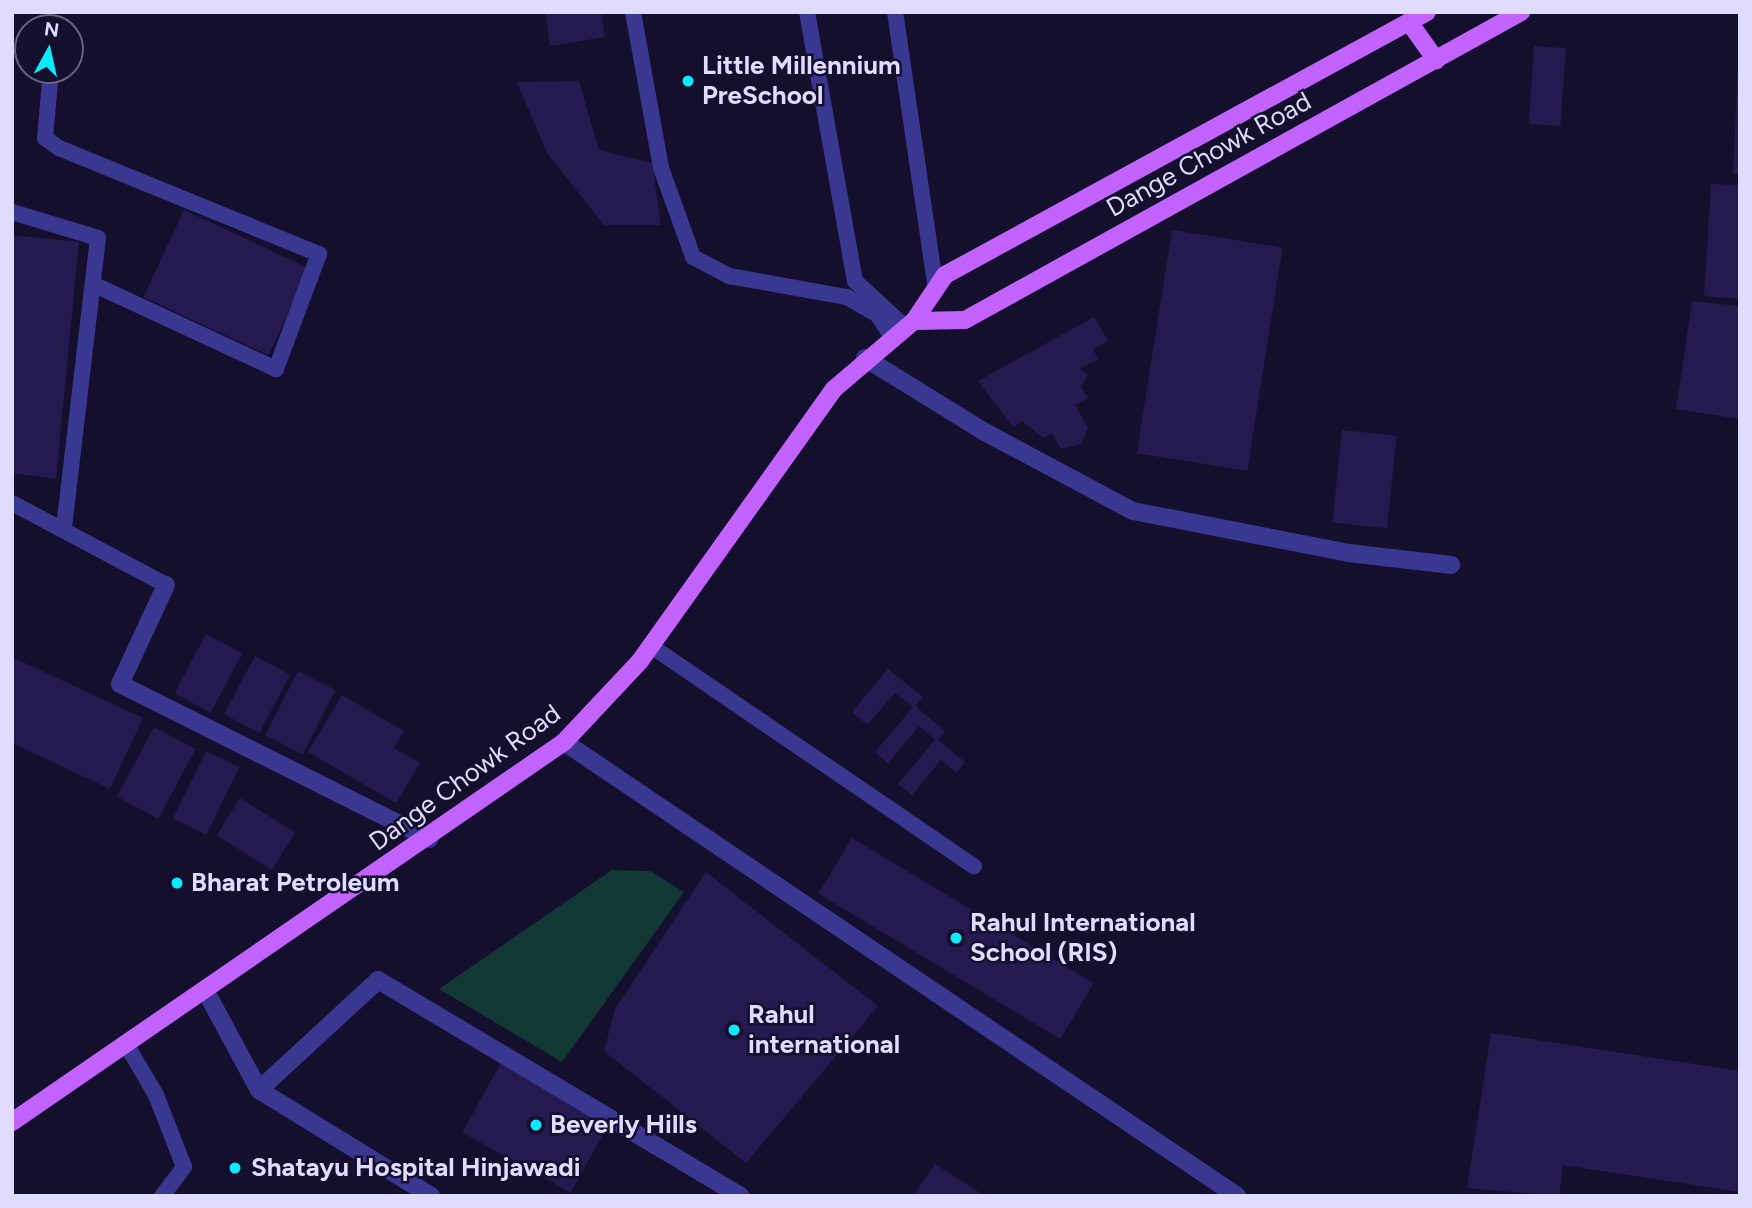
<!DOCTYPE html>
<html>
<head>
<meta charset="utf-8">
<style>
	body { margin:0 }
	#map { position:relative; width:1752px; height:1208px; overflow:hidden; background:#140f2d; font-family:Figtree,sans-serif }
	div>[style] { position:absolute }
	.green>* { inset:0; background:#123836 }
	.building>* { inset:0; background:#241a50; transform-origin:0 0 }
	.lane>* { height:16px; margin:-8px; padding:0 8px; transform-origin:8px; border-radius:8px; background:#393790 }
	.street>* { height:18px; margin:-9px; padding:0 9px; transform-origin:9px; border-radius:9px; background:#393790 }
	.primary>* { height:18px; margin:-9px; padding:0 9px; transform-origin:9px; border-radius:9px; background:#c263ff }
	.dots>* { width:19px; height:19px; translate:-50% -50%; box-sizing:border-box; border:4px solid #140f2d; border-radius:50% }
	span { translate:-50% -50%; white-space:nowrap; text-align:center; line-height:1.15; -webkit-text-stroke:5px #140f2d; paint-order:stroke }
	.poi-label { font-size:26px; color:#dfdcff; font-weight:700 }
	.left { translate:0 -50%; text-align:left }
	.street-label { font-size:26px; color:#dfdcff }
	.frame { position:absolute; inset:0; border:14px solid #dfdcff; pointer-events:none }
	.north { position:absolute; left:14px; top:14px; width:70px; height:70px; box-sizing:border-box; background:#140f2d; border:2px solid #656181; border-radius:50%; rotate:8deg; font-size:19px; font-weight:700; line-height:28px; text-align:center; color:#dfdcff }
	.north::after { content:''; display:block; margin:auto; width:24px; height:32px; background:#08ebff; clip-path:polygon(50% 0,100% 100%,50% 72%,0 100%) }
</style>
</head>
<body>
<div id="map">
	<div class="green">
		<div style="clip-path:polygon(612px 870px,650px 871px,684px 892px,562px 1062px,439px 989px)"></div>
	</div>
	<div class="building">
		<div style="clip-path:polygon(545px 12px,601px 12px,605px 37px,550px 46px)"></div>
		<div style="left:1534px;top:46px;width:32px;height:78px;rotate:4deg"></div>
		<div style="clip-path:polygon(1738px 63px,1740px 63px,1740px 174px,1733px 174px)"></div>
		<div style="clip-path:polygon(579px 81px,599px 150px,652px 163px,661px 225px,604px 225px,547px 153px,517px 82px)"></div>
		<div style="clip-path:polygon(1711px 184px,1740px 185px,1740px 299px,1704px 296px)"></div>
		<div style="left:184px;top:210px;width:138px;height:96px;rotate:25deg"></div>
		<div style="left:1172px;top:230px;width:112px;height:226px;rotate:9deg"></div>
		<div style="clip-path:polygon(12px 235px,79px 242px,56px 479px,12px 473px)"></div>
		<div style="clip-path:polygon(1692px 301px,1740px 306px,1740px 419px,1676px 409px)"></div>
		<div style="clip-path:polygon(1094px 317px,1108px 341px,1093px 349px,1098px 359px,1079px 369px,1088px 374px,1081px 387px,1088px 398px,1075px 405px,1088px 428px,1081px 444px,1061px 449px,1052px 433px,1043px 438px,1022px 421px,1013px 427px,978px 381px)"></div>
		<div style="left:1342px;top:430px;width:55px;height:93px;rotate:6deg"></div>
		<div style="left:206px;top:634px;width:41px;height:67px;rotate:28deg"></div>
		<div style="left:255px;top:656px;width:40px;height:66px;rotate:28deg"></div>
		<div style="clip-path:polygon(12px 657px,143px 718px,110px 789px,12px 743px)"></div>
		<div style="clip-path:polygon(888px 669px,923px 697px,915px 706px,945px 731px,938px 740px,965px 762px,957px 773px,941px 760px,912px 795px,898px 784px,935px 740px,919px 726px,888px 763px,875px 752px,913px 707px,895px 693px,867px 725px,852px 712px)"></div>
		<div style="left:298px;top:671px;width:42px;height:72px;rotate:27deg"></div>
		<div style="clip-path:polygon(342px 695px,404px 731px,394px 748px,420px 763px,396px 803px,308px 752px)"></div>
		<div style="left:154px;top:727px;width:47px;height:79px;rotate:28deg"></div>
		<div style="left:206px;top:751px;width:37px;height:75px;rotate:26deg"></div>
		<div style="left:240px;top:798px;width:65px;height:44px;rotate:32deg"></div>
		<div style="left:852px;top:838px;width:282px;height:65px;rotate:31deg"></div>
		<div style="clip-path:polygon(706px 872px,878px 1006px,746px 1163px,604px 1051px,615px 1009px)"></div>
		<div style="clip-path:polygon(1491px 1033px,1740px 1071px,1740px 1192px,1563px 1165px,1559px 1196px,1467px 1188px)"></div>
		<div style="left:503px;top:1059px;width:124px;height:84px;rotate:29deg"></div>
		<div style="clip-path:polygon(935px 1164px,985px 1196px,913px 1196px)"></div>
	</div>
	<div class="lane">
		<div style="left:633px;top:12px;width:158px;rotate:79.8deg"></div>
		<div style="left:661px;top:168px;width:95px;rotate:70.2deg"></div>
		<div style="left:693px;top:257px;width:41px;rotate:27.8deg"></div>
		<div style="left:729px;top:276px;width:120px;rotate:10.1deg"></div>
		<div style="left:847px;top:297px;width:34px;rotate:30deg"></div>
		<div style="left:877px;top:314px;width:27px;rotate:57deg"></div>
		<div style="left:807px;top:12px;width:273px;rotate:79.9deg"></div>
		<div style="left:855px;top:281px;width:68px;rotate:42.6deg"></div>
		<div style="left:895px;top:12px;width:280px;rotate:81.6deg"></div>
		<div style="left:51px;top:70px;width:68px;rotate:95deg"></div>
		<div style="left:45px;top:138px;width:17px;rotate:36deg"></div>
		<div style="left:59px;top:148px;width:281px;rotate:22.2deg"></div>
		<div style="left:319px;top:254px;width:123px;rotate:110.5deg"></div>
		<div style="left:276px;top:369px;width:202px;rotate:-155.1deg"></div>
		<div style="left:12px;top:212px;width:90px;rotate:16.8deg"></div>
		<div style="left:98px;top:238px;width:293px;rotate:96.7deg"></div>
		<div style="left:12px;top:503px;width:174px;rotate:28deg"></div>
		<div style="left:651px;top:646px;width:391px;rotate:34.3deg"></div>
		<div style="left:126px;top:1044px;width:59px;rotate:59.5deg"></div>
		<div style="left:156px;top:1095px;width:77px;rotate:68.7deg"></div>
		<div style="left:184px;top:1167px;width:36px;rotate:127deg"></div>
	</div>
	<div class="street">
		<div style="left:865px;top:358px;width:139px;rotate:31.7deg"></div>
		<div style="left:983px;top:431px;width:170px;rotate:28.1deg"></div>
		<div style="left:1133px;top:511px;width:220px;rotate:11deg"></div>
		<div style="left:1349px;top:553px;width:103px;rotate:6.7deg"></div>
		<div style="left:166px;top:585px;width:109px;rotate:114.9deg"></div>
		<div style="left:120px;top:684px;width:346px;rotate:26.6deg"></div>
		<div style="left:564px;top:742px;width:812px;rotate:34deg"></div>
		<div style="left:205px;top:990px;width:114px;rotate:61.6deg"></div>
		<div style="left:259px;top:1090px;width:202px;rotate:31.6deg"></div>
		<div style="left:259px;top:1090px;width:162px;rotate:-42.7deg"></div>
		<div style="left:378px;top:980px;width:422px;rotate:30.8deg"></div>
	</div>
	<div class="primary">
		<div style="left:1409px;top:22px;width:47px;rotate:54.6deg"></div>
		<div style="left:914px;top:321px;width:51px;rotate:-1.1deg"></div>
		<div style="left:965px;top:320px;width:636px;rotate:-28.98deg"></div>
		<div style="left:12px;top:1122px;width:670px;rotate:-34.54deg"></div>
		<div style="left:564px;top:742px;width:111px;rotate:-46.8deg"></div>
		<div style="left:640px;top:661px;width:334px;rotate:-54.5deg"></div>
		<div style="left:834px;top:389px;width:105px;rotate:-40.4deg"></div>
		<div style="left:914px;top:321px;width:55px;rotate:-56deg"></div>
		<div style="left:945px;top:275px;width:549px;rotate:-28.62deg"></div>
	</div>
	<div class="dots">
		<div style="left:688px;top:81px;background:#08ebff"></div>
		<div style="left:177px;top:883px;background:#08ebff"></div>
		<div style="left:956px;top:938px;background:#08ebff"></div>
		<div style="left:734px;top:1030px;background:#08ebff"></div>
		<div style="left:536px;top:1125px;background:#08ebff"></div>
		<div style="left:235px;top:1168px;background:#08ebff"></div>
	</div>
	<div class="poi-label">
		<span class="left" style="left:702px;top:81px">Little Millennium<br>PreSchool</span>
		<span class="left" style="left:191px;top:883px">Bharat Petroleum</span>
		<span class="left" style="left:970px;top:938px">Rahul International<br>School (RIS)</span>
		<span class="left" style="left:748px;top:1030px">Rahul<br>international</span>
		<span class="left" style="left:550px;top:1125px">Beverly Hills</span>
		<span class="left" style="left:251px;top:1168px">Shatayu Hospital Hinjawadi</span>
	</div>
	<div class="street-label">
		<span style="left:1209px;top:155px;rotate:-29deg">Dange Chowk Road</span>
		<span style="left:465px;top:778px;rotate:-36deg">Dange Chowk Road</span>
	</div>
	<div class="frame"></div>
	<div class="north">N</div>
</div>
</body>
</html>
